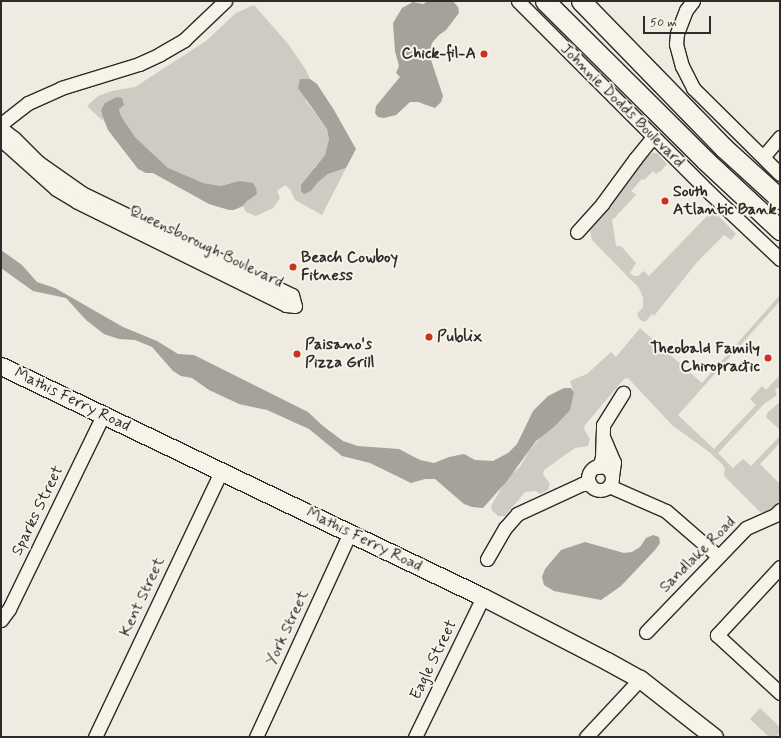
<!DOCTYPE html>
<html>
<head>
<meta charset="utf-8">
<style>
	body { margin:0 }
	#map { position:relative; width:781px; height:738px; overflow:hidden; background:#efebe0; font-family:Mynerve,sans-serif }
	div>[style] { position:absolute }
	.green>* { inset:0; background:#cfcbc2 }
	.water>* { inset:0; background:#a4a29a }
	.roads { filter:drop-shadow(1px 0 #2b2b2b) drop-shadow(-1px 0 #2b2b2b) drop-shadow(0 1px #2b2b2b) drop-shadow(0 -1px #2b2b2b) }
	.minor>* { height:13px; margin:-6.5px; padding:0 6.5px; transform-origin:6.5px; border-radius:6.5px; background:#f7f3e8 }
	.minor>.ring { margin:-6.5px; padding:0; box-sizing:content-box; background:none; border:13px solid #f7f3e8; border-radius:50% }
	.major>* { height:17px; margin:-8.5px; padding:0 8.5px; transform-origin:8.5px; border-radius:8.5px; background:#f7f3e8 }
	.highway>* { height:19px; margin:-9.5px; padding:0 9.5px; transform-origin:9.5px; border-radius:9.5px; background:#f7f3e8 }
	.dots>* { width:11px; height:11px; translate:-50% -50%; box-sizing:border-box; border:2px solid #f7f3e8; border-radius:50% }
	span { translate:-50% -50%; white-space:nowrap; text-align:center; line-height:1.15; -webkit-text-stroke:4px #f7f3e8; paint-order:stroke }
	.poi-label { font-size:16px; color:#2b2b2b; font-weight:700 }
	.right { translate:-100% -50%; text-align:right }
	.left { translate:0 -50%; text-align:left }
	.street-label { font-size:16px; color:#2b2b2b }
	.frame { position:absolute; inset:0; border:2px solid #2b2b2b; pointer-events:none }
	.scale { position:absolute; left:643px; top:16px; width:68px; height:18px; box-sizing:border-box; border:2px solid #2b2b2b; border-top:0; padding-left:5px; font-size:12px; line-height:14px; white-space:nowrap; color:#2b2b2b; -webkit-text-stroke:3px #f7f3e8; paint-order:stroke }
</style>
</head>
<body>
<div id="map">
	<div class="green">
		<div style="clip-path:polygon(254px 5px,289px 45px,306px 70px,310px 79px,301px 79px,306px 101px,327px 129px,329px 139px,325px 155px,314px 168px,311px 191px,318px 182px,328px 174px,346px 168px,322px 215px,295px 200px,290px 189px,285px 185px,277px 191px,280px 198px,273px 208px,256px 216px,246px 212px,243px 206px,252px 196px,239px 181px,221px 186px,203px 183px,183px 176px,168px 168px,135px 137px,121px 116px,119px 109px,101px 110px,103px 121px,87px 106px,98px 96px,112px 91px,135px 87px,206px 41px,236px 13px)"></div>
		<div style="clip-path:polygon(653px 153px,657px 153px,667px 164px,660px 172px,659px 171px,656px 174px,653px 171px,644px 180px,642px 179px,631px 191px,636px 195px,617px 215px,615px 218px,612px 219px,616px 246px,621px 246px,636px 263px,630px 273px,634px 276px,638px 276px,644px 271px,649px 276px,708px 215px,703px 210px,708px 205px,736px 234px,731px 240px,724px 235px,698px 261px,654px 316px,652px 314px,645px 322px,640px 320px,637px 314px,643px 307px,643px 298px,639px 288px,592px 240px,590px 231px,592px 226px,611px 204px,640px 162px)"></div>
		<div style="clip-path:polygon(780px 295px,780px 301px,678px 415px,714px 449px,756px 405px,750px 399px,762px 386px,766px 390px,780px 375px,780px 386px,775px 390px,777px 395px,764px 404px,718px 453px,733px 468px,743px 459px,751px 466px,780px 436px,780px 443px,760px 464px,780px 484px,780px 501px,767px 513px,760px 512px,724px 476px,725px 469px,722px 464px,708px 451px,673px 426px,628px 378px,624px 379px,585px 425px,584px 429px,590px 439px,588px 446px,575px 448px,544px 470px,543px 474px,550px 484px,548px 490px,540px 494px,535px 491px,525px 492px,505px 516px,498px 516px,492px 510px,491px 506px,508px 477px,520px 467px,529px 451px,571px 401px,574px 392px,570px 381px,587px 374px,611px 352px,616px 357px,640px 328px,702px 383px)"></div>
		<div style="clip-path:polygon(780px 402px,780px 430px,766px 417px,768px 412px)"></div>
		<div style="clip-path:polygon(760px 708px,780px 727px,780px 733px,776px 737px,769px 737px,750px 719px)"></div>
	</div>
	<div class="water">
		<div style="clip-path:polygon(428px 1px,453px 1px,458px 7px,459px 13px,446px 30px,439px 35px,432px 43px,429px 54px,443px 96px,441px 102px,435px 108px,418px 102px,410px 102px,396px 115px,384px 118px,378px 117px,375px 113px,376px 106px,400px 77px,396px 73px,399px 66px,395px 51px,393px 23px,402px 8px,413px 2px,423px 4px)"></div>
		<div style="clip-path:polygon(300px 79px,310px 79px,317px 84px,334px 110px,356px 149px,346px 168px,328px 174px,318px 182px,311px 191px,304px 194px,301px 191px,301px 185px,325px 155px,329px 139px,327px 129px,298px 88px)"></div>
		<div style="clip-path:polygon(117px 97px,122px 98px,124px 105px,119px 109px,121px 116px,135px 137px,168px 168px,203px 183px,221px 186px,239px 181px,253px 183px,256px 188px,257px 194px,247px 201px,243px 206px,234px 210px,229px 210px,209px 204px,153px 173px,146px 173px,138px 169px,108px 130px,102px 115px,101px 110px,105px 103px)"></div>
		<div style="clip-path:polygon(1px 250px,22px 265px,37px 282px,55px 288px,123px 327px,157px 341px,178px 354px,194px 355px,308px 412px,323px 426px,343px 441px,358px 446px,399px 449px,420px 460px,434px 463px,449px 457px,464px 454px,475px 460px,493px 461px,508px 453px,517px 444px,533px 411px,548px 396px,564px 388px,571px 388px,574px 392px,570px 410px,555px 426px,536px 441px,507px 481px,483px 508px,472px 507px,464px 504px,435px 479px,425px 479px,411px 483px,370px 463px,342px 456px,309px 429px,267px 410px,239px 404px,209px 390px,192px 378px,181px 376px,173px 371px,152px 347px,135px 340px,119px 339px,104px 334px,86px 320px,66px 298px,33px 291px,1px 268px)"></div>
		<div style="clip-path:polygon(653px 535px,659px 537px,660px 543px,655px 550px,621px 586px,601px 600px,554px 591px,544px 585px,542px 577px,545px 569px,561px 550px,585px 542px,624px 553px,632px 552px,640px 547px,646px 538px)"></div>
	</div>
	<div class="roads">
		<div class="minor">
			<div style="left:518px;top:1px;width:273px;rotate:45deg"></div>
			<div style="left:711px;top:194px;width:95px;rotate:43.3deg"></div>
			<div style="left:693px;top:1px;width:11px;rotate:128deg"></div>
			<div style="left:686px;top:10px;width:25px;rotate:111deg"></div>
			<div style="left:677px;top:33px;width:11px;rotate:95deg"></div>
			<div style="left:676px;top:44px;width:23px;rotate:75deg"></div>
			<div style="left:682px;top:66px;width:25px;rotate:63deg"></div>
			<div style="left:693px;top:88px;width:122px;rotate:44.7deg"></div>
			<div style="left:1px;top:124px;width:34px;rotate:-38deg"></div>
			<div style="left:28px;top:103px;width:36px;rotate:-24deg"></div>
			<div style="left:61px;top:88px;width:82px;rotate:-17.1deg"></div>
			<div style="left:139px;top:64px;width:23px;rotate:-25deg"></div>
			<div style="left:160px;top:54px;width:28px;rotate:-30deg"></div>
			<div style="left:184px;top:40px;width:57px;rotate:-43.6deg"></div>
			<div style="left:1px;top:128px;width:16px;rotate:38deg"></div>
			<div style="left:14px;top:138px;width:34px;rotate:45deg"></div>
			<div style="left:38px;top:162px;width:54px;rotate:35.2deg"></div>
			<div style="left:82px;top:193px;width:233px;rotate:25.9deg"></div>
			<div style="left:292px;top:295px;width:11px;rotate:75deg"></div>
			<div style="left:295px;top:306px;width:9px;rotate:-174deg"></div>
			<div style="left:286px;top:305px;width:234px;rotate:-153.7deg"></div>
			<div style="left:76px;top:201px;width:23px;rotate:-149deg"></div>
			<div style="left:56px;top:189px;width:66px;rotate:-138.1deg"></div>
			<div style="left:7px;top:145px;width:14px;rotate:-115deg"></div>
			<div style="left:763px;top:157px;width:26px;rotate:-50deg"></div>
			<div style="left:577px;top:232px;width:38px;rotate:-48deg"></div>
			<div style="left:602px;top:204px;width:56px;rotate:-53.7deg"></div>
			<div style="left:635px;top:159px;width:28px;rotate:-51deg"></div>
			<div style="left:604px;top:439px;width:25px;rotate:67deg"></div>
			<div style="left:614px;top:462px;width:15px;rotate:98deg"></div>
			<div class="ring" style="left:588px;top:466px;width:11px;height:11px"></div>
			<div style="left:599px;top:467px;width:10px;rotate:-73deg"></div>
			<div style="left:602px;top:457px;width:32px;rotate:-88deg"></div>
			<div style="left:603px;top:425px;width:38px;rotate:-58deg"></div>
			<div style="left:609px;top:486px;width:62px;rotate:23.7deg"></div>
			<div style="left:666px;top:511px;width:69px;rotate:40.9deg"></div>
			<div style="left:487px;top:559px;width:36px;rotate:-60deg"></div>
			<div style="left:505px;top:528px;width:18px;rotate:-49deg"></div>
			<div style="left:517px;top:514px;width:72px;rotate:-24.8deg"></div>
			<div style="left:582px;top:484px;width:8px"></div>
			<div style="left:780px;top:567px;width:93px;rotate:132.8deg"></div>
			<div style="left:717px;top:635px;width:86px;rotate:42.6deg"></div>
			<div style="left:1px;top:620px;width:14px;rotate:-54deg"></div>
			<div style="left:9px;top:609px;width:216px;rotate:-64.1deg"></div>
			<div style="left:646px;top:632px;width:144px;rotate:-46.1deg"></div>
			<div style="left:746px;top:528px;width:32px;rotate:-24deg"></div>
			<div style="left:775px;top:515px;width:7px;rotate:-45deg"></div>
			<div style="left:95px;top:737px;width:293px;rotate:-64.6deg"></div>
			<div style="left:256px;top:737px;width:225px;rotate:-65.3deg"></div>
			<div style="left:415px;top:737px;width:156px;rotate:-64.1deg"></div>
			<div style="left:586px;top:737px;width:79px;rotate:-47deg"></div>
		</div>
		<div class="major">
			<div style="left:1px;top:366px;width:534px;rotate:25.61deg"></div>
			<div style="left:483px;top:597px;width:140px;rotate:27.3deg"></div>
			<div style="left:607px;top:661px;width:38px;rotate:29deg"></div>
			<div style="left:640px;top:679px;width:94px;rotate:38.1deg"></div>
		</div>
		<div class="highway">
			<div style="left:545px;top:1px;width:226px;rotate:44.8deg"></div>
			<div style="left:705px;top:160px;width:103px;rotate:43deg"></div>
			<div style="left:581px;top:1px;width:205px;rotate:45.8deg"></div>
			<div style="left:724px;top:148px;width:76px;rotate:42.3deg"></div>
		</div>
	</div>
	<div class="dots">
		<div style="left:484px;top:54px;background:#c8321e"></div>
		<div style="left:665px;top:201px;background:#c8321e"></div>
		<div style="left:293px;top:267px;background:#c8321e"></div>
		<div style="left:429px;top:337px;background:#c8321e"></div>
		<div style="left:297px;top:354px;background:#c8321e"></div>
		<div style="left:768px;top:358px;background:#c8321e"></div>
	</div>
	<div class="poi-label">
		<span class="right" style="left:476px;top:54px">Chick-fil-A</span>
		<span class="left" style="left:673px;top:201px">South<br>Atlantic Bank</span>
		<span class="left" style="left:301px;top:267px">Beach Cowboy<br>Fitness</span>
		<span class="left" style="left:437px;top:337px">Publix</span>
		<span class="left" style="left:305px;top:354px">Paisano's<br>Pizza Grill</span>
		<span class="right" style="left:760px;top:358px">Theobald Family<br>Chiropractic</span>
	</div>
	<div class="street-label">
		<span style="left:622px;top:106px;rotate:45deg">Johnnie Dodds Boulevard</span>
		<span style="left:206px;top:247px;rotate:26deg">Queensborough Boulevard</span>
		<span style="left:72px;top:400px;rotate:26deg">Mathis Ferry Road</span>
		<span style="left:38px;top:511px;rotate:-64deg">Sparks Street</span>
		<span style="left:364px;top:540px;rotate:26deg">Mathis Ferry Road</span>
		<span style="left:698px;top:555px;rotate:-45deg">Sandlake Road</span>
		<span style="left:143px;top:597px;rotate:-65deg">Kent Street</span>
		<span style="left:288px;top:628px;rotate:-65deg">York Street</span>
		<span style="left:434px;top:660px;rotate:-64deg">Eagle Street</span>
	</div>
	<div class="frame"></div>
	<div class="scale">50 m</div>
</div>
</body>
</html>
